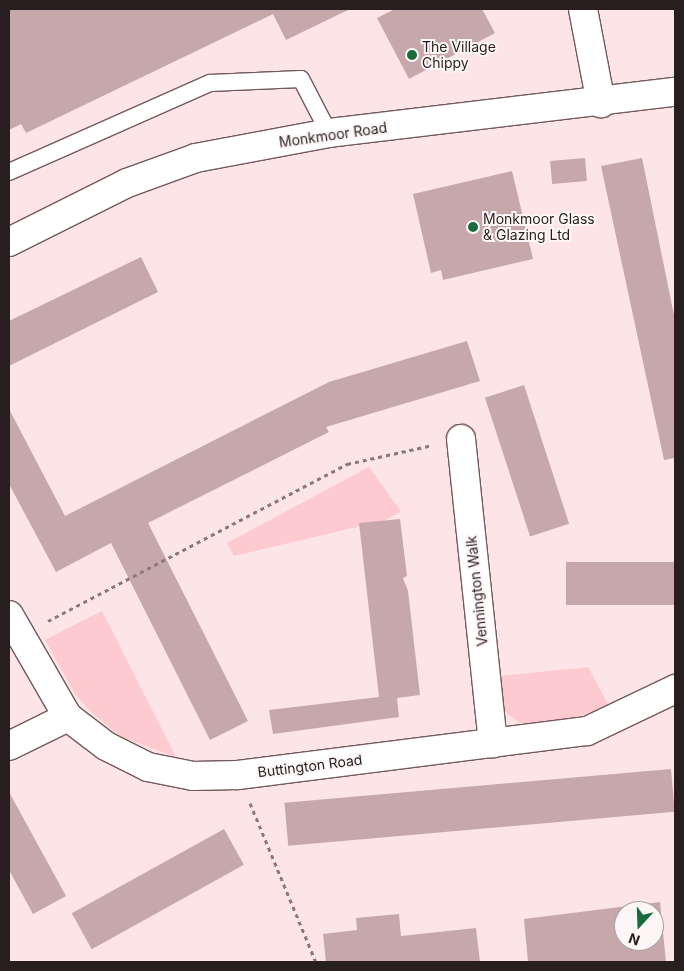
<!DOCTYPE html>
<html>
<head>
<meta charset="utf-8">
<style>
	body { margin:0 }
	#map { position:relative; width:684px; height:971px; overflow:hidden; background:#fde4e6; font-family:Inter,sans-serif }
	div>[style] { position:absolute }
	.green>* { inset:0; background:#fdcacf }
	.building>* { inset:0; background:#c6a8ab; transform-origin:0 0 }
	.path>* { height:3px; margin-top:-1.5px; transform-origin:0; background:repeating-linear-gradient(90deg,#8a797a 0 4px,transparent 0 8px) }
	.roads { filter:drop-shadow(1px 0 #73595c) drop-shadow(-1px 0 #73595c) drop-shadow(0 1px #73595c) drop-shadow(0 -1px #73595c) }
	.lane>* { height:16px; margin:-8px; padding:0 8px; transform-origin:8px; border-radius:8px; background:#fff }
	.street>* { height:28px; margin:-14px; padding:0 14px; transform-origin:14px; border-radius:14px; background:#fff }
	.dots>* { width:14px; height:14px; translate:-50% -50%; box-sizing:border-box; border:2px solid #fdf6f7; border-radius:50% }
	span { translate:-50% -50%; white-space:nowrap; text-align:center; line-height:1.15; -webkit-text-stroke:4px #fdf6f7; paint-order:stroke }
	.poi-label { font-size:14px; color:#291e1f }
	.left { translate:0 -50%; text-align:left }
	.street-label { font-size:14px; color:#291e1f }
	.frame { position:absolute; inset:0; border:10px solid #291e1f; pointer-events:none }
	.north { position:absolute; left:614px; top:901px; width:50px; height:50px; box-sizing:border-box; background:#fdf6f7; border:1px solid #a8a0a1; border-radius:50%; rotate:200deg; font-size:14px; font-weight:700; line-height:20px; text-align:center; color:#291e1f }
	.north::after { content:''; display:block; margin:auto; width:18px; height:22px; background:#186b3c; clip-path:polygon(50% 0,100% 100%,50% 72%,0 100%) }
</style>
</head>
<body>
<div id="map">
	<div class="green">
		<div style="clip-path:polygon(369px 467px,401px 511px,386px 520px,234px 556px,227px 543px)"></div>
		<div style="clip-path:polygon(102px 611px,176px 757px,121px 737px,91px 712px,75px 694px,45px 640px)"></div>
		<div style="clip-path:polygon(588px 667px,609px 706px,558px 723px,520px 723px,495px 705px,491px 677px)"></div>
	</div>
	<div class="building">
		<div style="clip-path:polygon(9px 9px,350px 9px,286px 40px,273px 14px,26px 133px,21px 124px,9px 130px)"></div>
		<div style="clip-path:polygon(395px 9px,482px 9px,495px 33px,409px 79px,377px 18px)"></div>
		<div style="left:585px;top:158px;width:23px;height:35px;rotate:85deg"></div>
		<div style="clip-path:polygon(642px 158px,675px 320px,675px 458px,664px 460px,601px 166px)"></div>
		<div style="clip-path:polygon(512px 171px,533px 259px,443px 280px,441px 270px,431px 273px,413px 194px)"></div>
		<div style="clip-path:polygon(141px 257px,158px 292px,9px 366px,9px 321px)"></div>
		<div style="clip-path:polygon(467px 341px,480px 381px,326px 427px,329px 432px,148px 523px,248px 721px,210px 740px,111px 543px,56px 572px,9px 484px,9px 409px,65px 516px,329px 382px)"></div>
		<div style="left:524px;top:385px;width:146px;height:41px;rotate:72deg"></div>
		<div style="clip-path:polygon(400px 519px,407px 576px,403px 578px,408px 591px,420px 695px,397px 698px,399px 717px,273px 734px,269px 710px,379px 697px,359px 523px)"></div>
		<div style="left:675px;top:562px;width:43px;height:109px;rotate:90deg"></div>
		<div style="left:671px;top:769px;width:43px;height:388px;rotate:85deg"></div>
		<div style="clip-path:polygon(9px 792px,66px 896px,33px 914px,9px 870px)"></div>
		<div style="left:224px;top:829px;width:41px;height:174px;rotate:61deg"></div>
		<div style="clip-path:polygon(evenodd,660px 902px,666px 962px,528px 962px,524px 919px,660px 902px,624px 911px,654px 911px,654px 941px,624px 941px,624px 911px)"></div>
		<div style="clip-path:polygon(399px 914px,401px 936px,476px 928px,480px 962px,326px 962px,323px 934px,357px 930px,356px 918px)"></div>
	</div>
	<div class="path">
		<div style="left:48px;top:621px;width:338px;rotate:-27.7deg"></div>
		<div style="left:347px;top:464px;width:88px;rotate:-12.5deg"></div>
		<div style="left:250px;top:803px;width:172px;rotate:67.5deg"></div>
	</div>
	<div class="roads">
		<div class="lane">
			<div style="left:9px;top:172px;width:220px;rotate:-23.9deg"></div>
			<div style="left:210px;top:83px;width:91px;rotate:-2.5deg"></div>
			<div style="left:301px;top:79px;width:61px;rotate:62.6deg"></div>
		</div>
		<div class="street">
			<div style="left:583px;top:9px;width:96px;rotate:79.2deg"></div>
			<div style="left:9px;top:242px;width:132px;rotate:-26.6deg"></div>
			<div style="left:127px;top:183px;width:73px;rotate:-19.9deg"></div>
			<div style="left:196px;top:158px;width:135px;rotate:-10.6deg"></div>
			<div style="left:329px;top:133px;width:348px;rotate:-6.8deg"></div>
			<div style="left:461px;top:439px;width:306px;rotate:84deg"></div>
			<div style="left:9px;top:615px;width:118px;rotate:60deg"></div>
			<div style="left:68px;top:717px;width:48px;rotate:37.3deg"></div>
			<div style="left:106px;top:746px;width:47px;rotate:26.6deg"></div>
			<div style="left:148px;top:767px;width:46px;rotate:11.3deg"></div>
			<div style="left:193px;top:776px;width:45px;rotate:-1.3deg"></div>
			<div style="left:238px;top:775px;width:352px;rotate:-7.2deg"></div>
			<div style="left:587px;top:731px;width:98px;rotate:-25.5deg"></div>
			<div style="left:9px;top:746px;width:66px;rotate:-26.2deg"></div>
		</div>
	</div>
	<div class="dots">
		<div style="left:412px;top:55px;background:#186b3c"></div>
		<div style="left:473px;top:227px;background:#186b3c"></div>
	</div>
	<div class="poi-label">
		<span class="left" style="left:422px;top:55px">The Village<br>Chippy</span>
		<span class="left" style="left:483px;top:227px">Monkmoor Glass<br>&amp; Glazing Ltd</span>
	</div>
	<div class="street-label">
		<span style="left:333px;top:135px;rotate:-8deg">Monkmoor Road</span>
		<span style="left:477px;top:591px;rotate:-96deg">Vennington Walk</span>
		<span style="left:310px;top:766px;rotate:-7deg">Buttington Road</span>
	</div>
	<div class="frame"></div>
	<div class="north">N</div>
</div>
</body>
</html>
